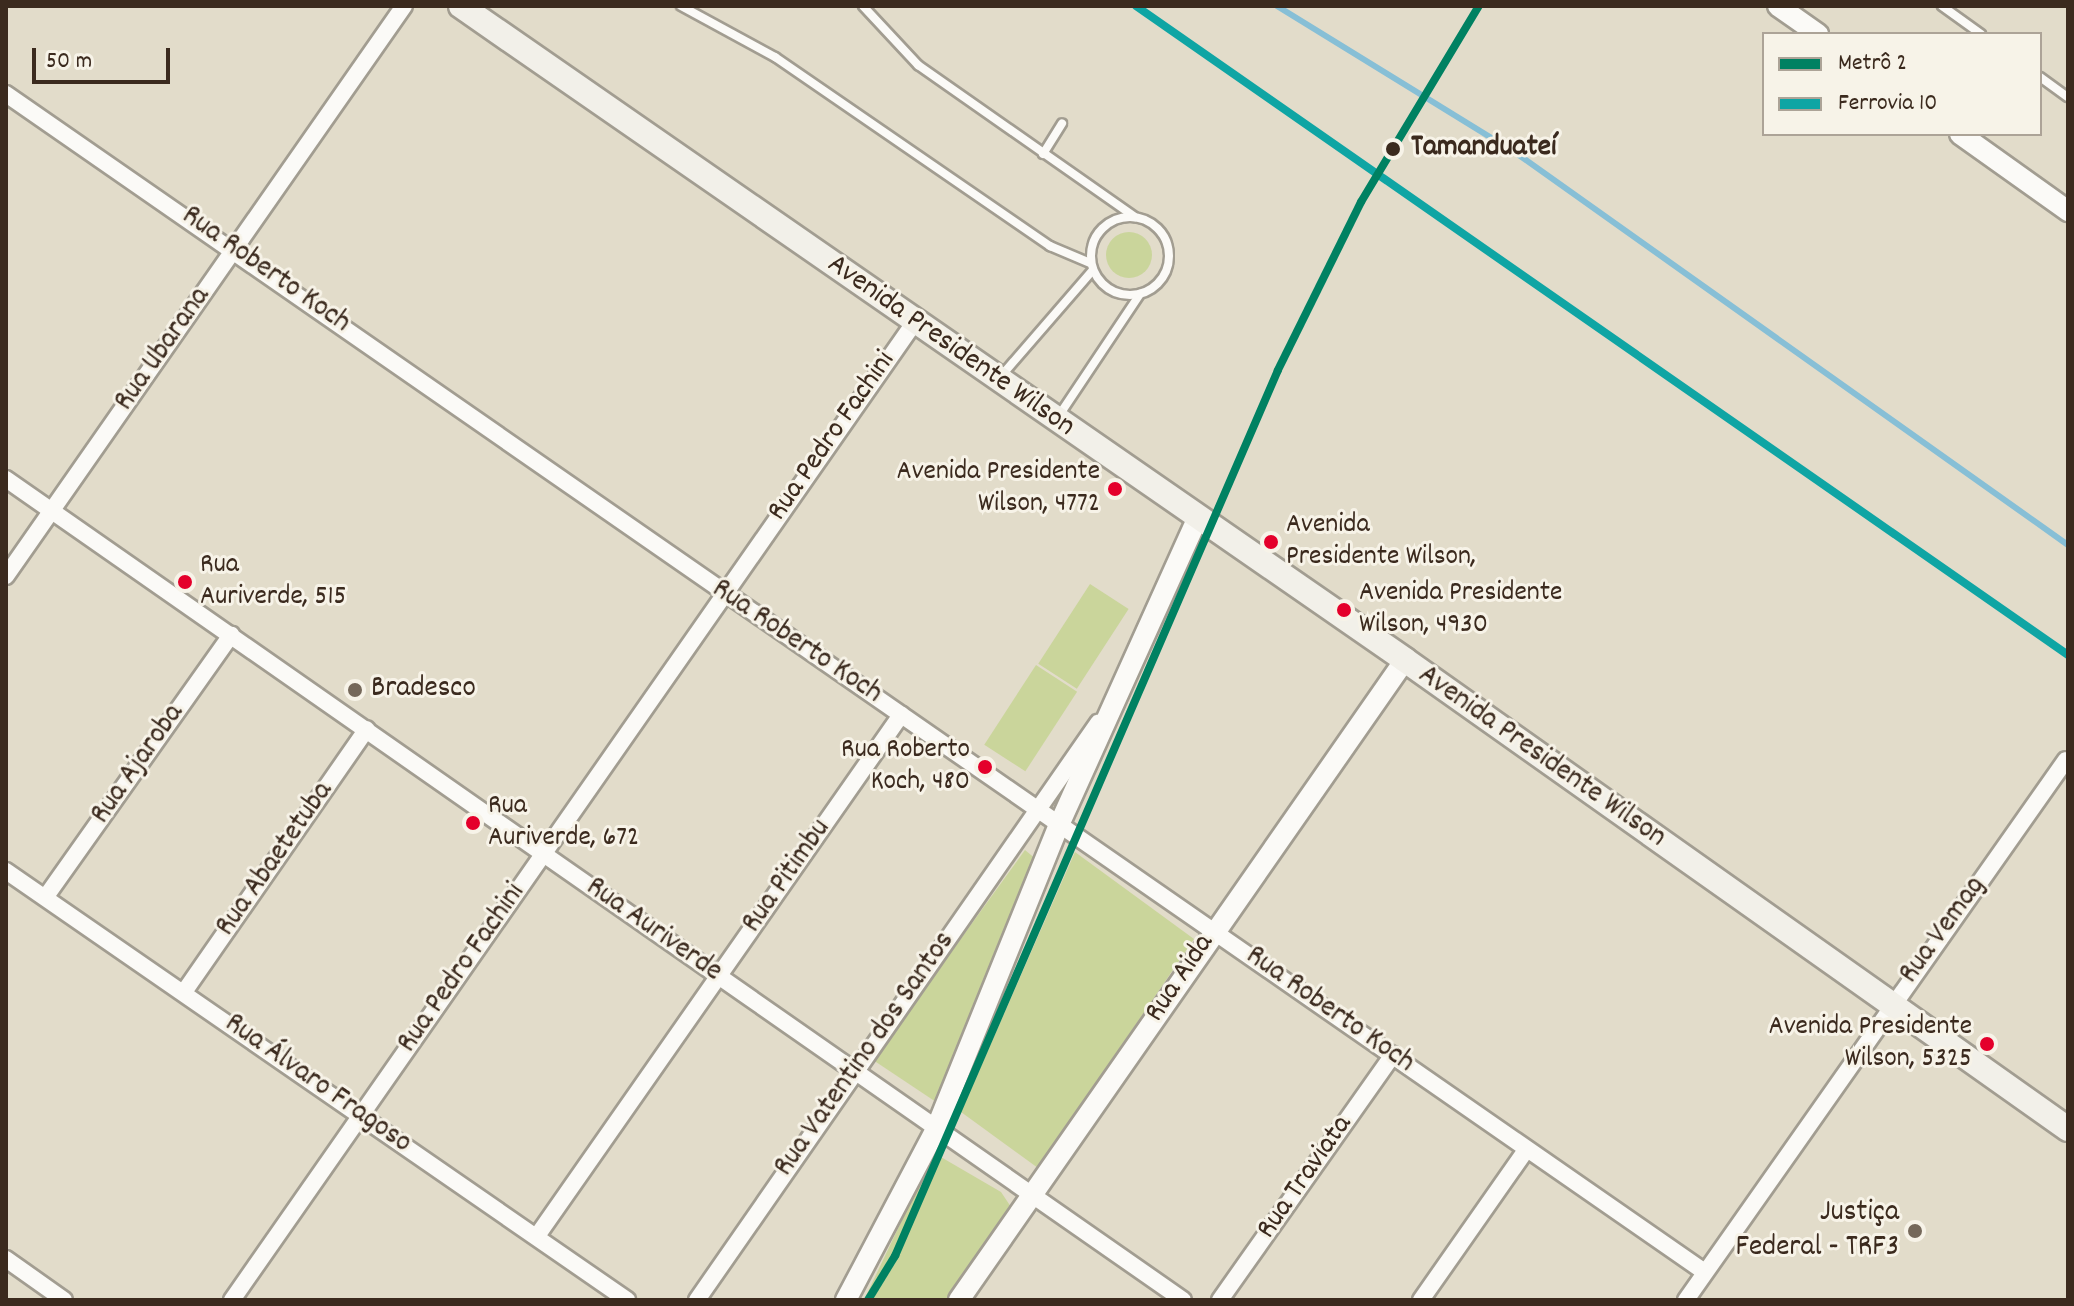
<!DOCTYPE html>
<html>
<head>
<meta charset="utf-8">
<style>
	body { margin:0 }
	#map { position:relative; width:2074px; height:1306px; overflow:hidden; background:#e2dcca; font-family:Dekko,sans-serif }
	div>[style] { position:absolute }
	.green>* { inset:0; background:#cad59b; transform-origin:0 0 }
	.round { border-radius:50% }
	.stream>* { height:6px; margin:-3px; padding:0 3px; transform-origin:3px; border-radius:3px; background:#87bfd6 }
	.roads { filter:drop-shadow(2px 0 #a29d91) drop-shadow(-2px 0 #a29d91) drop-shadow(0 2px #a29d91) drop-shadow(0 -2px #a29d91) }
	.service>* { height:8px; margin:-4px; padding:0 4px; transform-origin:4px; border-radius:4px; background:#fbfaf7 }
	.service>.ring { margin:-4px; padding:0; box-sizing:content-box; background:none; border:8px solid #fbfaf7; border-radius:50% }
	.minor>* { height:16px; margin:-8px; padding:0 8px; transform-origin:8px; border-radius:8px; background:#fbfaf7 }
	.tertiary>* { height:20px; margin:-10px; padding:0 10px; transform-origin:10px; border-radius:10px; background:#fbfaf7 }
	.secondary>* { height:24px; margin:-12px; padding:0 12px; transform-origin:12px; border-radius:12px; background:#f2f0e9 }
	.rail-1>* { height:8px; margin:-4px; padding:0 4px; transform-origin:4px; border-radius:4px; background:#0fa5a4 }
	.metro-1>* { height:8px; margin:-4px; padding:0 4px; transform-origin:4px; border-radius:4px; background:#008162 }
	.dots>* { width:22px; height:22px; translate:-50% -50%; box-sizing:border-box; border:4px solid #f7f3e8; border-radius:50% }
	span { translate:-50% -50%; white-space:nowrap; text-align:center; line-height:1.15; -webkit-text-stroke:6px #f7f3e8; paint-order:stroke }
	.bus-label { font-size:28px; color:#3b2a1e }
	.right { translate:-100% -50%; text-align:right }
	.left { translate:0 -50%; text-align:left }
	.stop-label { font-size:30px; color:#3b2a1e; font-weight:700 }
	.street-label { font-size:30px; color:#3b2a1e }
	.poi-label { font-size:30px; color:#3b2a1e }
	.frame { position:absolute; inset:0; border:8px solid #3b2a1e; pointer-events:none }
	.legend { position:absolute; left:1762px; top:32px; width:280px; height:104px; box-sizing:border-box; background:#f7f3e8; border:2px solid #aca397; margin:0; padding:10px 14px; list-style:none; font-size:24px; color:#3b2a1e }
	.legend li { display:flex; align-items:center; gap:16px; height:40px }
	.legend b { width:40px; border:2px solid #aca397 }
	.scale { position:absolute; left:32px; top:48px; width:138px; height:36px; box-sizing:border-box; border:4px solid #3b2a1e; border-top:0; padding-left:10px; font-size:24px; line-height:28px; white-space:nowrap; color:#3b2a1e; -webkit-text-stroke:6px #f7f3e8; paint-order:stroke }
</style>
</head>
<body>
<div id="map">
	<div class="green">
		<div class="round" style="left:1106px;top:232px;width:46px;height:46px"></div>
		<div style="left:1090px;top:584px;width:46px;height:95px;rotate:33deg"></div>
		<div style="left:1036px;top:665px;width:49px;height:95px;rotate:33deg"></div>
		<div style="clip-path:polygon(1025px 850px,1037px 860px,936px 1102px,873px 1060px)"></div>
		<div style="clip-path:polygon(1075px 852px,1194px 939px,1038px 1168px,961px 1112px)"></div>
		<div style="clip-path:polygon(934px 1153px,1001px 1192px,1013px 1210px,949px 1300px,864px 1300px)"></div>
	</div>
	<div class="stream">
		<div style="left:1277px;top:6px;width:281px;rotate:31.6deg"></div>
		<div style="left:1516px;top:153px;width:677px;rotate:35.38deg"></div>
	</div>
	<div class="roads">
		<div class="service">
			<div style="left:681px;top:6px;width:107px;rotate:28.5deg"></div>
			<div style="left:775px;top:57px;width:334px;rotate:34.5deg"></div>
			<div style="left:1050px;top:246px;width:43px;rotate:23deg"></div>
			<div style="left:863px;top:6px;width:81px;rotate:47deg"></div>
			<div style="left:918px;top:65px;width:265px;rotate:35deg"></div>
			<div style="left:1942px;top:6px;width:48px;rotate:35.7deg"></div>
			<div style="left:2040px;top:77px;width:34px;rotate:36deg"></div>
			<div style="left:1043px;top:154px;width:36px;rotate:-58deg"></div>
			<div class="ring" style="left:1091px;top:217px;width:70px;height:70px"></div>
			<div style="left:1002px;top:375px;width:139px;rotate:-49.1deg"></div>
			<div style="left:1058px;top:417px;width:148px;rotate:-56.3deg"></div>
		</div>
		<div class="minor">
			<div style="left:6px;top:94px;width:2067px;rotate:34.74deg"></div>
			<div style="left:6px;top:479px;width:1435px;rotate:34.9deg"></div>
			<div style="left:6px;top:576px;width:695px;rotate:-55.08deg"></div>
			<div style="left:6px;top:871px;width:755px;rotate:34.64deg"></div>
			<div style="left:47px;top:895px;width:319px;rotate:-54.7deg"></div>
			<div style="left:184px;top:992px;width:320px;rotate:-55.2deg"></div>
			<div style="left:537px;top:1236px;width:636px;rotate:-55.06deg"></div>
			<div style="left:6px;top:1259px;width:71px;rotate:35.3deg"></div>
			<div style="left:232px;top:1300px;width:1191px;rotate:-55.08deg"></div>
			<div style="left:697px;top:1300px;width:703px;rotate:-55.2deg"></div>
			<div style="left:1220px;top:1300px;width:300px;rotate:-54.8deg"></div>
			<div style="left:1421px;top:1300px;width:183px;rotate:-55deg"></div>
			<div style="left:1686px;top:1300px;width:660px;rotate:-54.87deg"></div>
		</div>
		<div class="tertiary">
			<div style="left:1778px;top:6px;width:49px;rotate:35deg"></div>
			<div style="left:1960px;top:134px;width:133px;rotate:35.5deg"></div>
			<div style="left:846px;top:1300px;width:193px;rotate:-62.2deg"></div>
			<div style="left:936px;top:1129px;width:328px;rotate:-68deg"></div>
			<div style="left:1059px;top:825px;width:335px;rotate:-65.7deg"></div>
			<div style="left:959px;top:1300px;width:780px;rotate:-55.13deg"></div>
		</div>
		<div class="secondary">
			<div style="left:461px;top:6px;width:1148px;rotate:34.71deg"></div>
			<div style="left:1405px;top:660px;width:812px;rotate:35.28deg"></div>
		</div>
	</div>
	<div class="rail-1">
		<div style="left:1136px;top:6px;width:1136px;rotate:34.85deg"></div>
	</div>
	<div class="metro-1">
		<div style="left:868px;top:1300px;width:52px;rotate:-58.5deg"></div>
		<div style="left:895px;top:1256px;width:965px;rotate:-66.62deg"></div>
		<div style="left:1278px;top:370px;width:187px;rotate:-63.7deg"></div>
		<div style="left:1361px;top:202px;width:229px;rotate:-59deg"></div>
	</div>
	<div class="dots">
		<div style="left:1393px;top:149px;background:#3b2a1e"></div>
		<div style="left:1115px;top:489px;background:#e4002b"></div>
		<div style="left:1271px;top:542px;background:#e4002b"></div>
		<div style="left:185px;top:582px;background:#e4002b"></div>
		<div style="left:1344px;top:610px;background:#e4002b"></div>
		<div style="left:355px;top:690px;background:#75685a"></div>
		<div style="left:985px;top:767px;background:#e4002b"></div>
		<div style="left:473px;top:823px;background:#e4002b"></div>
		<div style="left:1987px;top:1044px;background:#e4002b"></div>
		<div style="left:1915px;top:1231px;background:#75685a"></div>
	</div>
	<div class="bus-label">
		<span class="right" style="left:1100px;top:489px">Avenida Presidente<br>Wilson, 4772</span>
		<span class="left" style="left:1286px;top:542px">Avenida<br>Presidente Wilson,</span>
		<span class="left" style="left:200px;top:582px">Rua<br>Auriverde, 515</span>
		<span class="left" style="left:1359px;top:610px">Avenida Presidente<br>Wilson, 4930</span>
		<span class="right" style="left:970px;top:767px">Rua Roberto<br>Koch, 480</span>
		<span class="left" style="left:488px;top:823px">Rua<br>Auriverde, 672</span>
		<span class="right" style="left:1972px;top:1044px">Avenida Presidente<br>Wilson, 5325</span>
	</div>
	<div class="stop-label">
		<span class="left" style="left:1411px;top:149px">Tamanduateí</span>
	</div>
	<div class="street-label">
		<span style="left:265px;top:271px;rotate:35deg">Rua Roberto Koch</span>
		<span style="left:950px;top:347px;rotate:35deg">Avenida Presidente Wilson</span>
		<span style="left:164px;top:350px;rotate:-55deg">Rua Ubarana</span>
		<span style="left:833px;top:437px;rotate:-55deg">Rua Pedro Fachini</span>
		<span style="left:796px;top:643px;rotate:34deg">Rua Roberto Koch</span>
		<span style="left:1541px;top:758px;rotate:35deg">Avenida Presidente Wilson</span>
		<span style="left:139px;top:765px;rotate:-55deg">Rua Ajaroba</span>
		<span style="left:276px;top:860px;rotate:-55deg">Rua Abaetetuba</span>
		<span style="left:788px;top:877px;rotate:-55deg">Rua Pitimbu</span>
		<span style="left:653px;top:931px;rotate:35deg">Rua Auriverde</span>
		<span style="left:1944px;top:931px;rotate:-54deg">Rua Vemag</span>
		<span style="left:463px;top:969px;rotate:-55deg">Rua Pedro Fachini</span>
		<span style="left:1181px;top:979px;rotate:-56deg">Rua Aida</span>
		<span style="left:1329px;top:1011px;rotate:35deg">Rua Roberto Koch</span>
		<span style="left:866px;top:1055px;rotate:-55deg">Rua Vatentino dos Santos</span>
		<span style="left:317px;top:1085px;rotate:35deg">Rua Álvaro Fragoso</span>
		<span style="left:1306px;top:1178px;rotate:-55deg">Rua Traviata</span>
	</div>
	<div class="poi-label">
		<span class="left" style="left:371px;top:690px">Bradesco</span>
		<span class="right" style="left:1899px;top:1231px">Justiça<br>Federal - TRF3</span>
	</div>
	<div class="frame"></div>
	<ul class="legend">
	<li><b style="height:10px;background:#008162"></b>Metrô 2</li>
	<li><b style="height:10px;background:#0fa5a4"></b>Ferrovia 10</li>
	</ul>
	<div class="scale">50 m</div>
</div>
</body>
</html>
